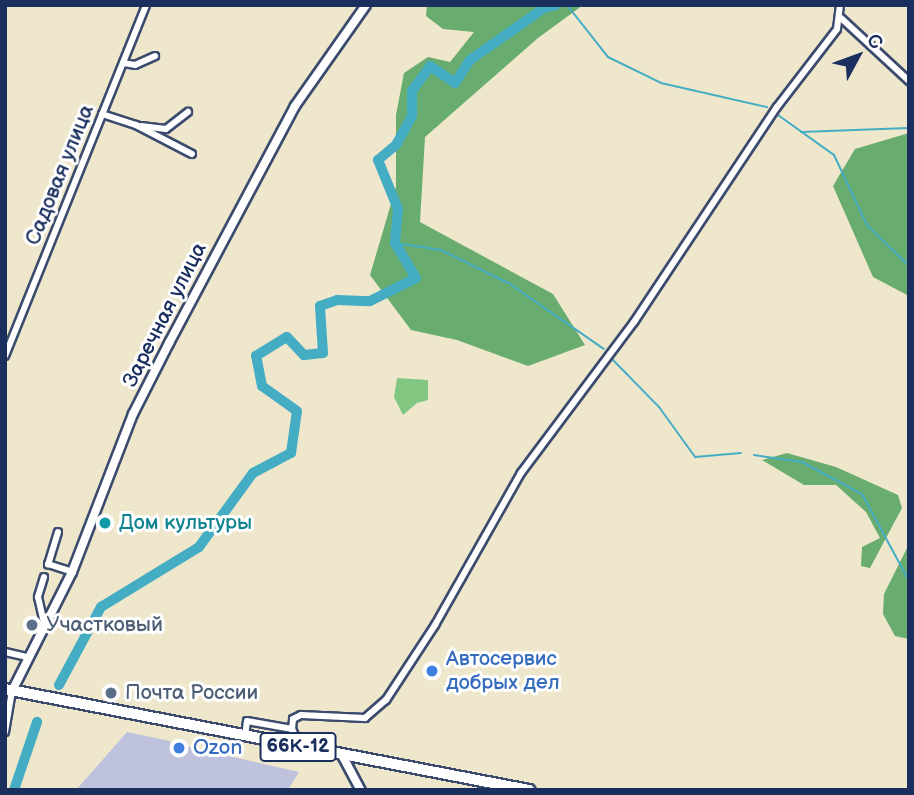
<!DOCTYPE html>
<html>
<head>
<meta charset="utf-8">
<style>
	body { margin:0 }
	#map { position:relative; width:914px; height:795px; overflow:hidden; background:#eee7cc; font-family:"Balsamiq Sans",sans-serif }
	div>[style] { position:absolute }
	.industrial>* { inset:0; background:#bec2dd }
	.green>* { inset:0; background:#82c781 }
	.forest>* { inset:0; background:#69ac6f }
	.stream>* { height:2px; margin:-1px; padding:0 1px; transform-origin:1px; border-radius:1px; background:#44adc4 }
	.river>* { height:10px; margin:-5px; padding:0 5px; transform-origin:5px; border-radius:5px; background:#44adc4 }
	.roads { filter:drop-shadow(2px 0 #3b4b6e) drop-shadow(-2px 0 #3b4b6e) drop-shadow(0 2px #3b4b6e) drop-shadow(0 -2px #3b4b6e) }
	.minor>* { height:6px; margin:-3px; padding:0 3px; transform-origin:3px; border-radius:3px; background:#fff }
	.tertiary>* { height:8px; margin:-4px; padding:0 4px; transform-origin:4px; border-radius:4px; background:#fff }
	.primary>* { height:10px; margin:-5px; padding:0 5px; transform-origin:5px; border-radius:5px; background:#fff }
	.dots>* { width:19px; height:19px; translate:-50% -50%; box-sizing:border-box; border:4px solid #fff; border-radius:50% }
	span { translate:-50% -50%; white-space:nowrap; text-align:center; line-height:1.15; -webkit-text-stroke:6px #fff; paint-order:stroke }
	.shield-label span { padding:2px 5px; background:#fff; border:2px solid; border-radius:5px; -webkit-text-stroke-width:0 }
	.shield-label { font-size:19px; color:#1b2f5e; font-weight:700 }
	.street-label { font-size:21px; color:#1b2f5e }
	.culture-label { font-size:21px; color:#0d838f }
	.left { translate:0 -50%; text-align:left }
	.service-label { font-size:21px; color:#4e5e75 }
	.shop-label { font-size:21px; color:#366cbe }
	.frame { position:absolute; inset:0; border:7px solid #1b2f5e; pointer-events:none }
	.north { position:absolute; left:823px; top:21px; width:70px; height:70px; -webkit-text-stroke:5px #fff; paint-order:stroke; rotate:49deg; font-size:19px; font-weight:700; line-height:28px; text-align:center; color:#1b2f5e }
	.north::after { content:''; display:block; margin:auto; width:24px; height:32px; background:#1b2f5e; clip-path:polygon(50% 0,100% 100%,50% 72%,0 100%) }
</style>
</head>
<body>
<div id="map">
	<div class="industrial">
		<div style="clip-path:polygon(127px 732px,170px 741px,173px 751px,176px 744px,299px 772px,288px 790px,76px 790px)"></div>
	</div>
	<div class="green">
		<div style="clip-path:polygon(397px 378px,428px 380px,428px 400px,417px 403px,403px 415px,394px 397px)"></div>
	</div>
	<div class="forest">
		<div style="clip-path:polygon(427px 5px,583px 5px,538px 38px,425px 137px,420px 222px,553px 294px,585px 345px,528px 366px,457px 340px,411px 330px,370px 275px,396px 187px,396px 115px,404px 73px,428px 57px,450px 62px,474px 32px,443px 29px,426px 16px)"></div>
		<div style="clip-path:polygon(909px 133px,909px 296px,873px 277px,833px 186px,855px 149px)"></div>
		<div style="clip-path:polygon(787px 453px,836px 467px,898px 495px,902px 508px,870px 568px,861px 566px,862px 547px,880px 538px,866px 512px,836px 485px,804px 485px,762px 460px)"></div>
		<div style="clip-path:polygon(909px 544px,909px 639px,895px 636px,883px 614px,884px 594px)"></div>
	</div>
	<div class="stream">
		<div style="left:567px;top:5px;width:66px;rotate:51.7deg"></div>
		<div style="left:608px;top:57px;width:59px;rotate:26.1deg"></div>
		<div style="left:661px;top:83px;width:109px;rotate:12.8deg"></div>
		<div style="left:778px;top:115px;width:69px;rotate:35.5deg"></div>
		<div style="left:834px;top:155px;width:77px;rotate:64.8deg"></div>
		<div style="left:867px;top:225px;width:59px;rotate:44.3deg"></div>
		<div style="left:801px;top:132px;width:108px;rotate:-2.1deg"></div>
		<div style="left:395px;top:243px;width:47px;rotate:8.7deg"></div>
		<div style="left:441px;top:250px;width:77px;rotate:26.2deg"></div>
		<div style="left:510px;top:284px;width:114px;rotate:34.7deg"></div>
		<div style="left:612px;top:359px;width:67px;rotate:45.6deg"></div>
		<div style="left:659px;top:407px;width:62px;rotate:54.2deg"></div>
		<div style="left:695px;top:457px;width:46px;rotate:-5deg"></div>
		<div style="left:754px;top:455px;width:49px;rotate:8.3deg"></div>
		<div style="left:802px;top:462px;width:68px;rotate:28.1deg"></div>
		<div style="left:862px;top:494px;width:99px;rotate:61.6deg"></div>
	</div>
	<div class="river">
		<div style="left:59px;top:685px;width:89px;rotate:-61.7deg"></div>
		<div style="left:101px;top:607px;width:115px;rotate:-31.5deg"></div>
		<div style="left:199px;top:547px;width:92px;rotate:-53.9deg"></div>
		<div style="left:253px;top:473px;width:43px;rotate:-27.8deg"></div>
		<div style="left:291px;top:453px;width:42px;rotate:-81.9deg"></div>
		<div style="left:297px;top:411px;width:43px;rotate:-144.5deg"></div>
		<div style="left:262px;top:386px;width:31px;rotate:-101deg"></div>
		<div style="left:256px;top:356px;width:36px;rotate:-32deg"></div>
		<div style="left:287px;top:337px;width:25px;rotate:47deg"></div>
		<div style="left:304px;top:355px;width:19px;rotate:-6deg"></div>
		<div style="left:323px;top:353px;width:47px;rotate:-93.7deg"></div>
		<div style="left:320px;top:306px;width:18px;rotate:-19deg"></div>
		<div style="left:337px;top:300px;width:33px;rotate:2deg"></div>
		<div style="left:370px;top:301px;width:51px;rotate:-26.6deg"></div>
		<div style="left:416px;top:278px;width:41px;rotate:-121deg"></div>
		<div style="left:395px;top:243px;width:34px;rotate:-85deg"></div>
		<div style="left:398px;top:209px;width:53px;rotate:-112.2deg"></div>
		<div style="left:378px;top:160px;width:23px;rotate:-40deg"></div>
		<div style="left:396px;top:145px;width:33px;rotate:-61deg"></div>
		<div style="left:412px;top:116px;width:25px;rotate:-90deg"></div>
		<div style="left:412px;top:91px;width:31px;rotate:-54deg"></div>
		<div style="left:430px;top:66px;width:30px;rotate:34deg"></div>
		<div style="left:455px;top:83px;width:27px;rotate:-57deg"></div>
		<div style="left:470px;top:60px;width:90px;rotate:-35.1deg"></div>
		<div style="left:544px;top:8px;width:12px;rotate:-14deg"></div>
		<div style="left:14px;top:790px;width:72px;rotate:-71.3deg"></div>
	</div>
	<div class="roads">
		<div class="minor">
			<div style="left:841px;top:18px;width:93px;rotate:42.8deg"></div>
			<div style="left:123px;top:63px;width:12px;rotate:9deg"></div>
			<div style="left:135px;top:65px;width:22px;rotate:-24deg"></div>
			<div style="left:102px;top:114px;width:36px;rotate:18deg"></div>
			<div style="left:136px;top:125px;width:63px;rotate:27.4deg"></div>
			<div style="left:141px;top:126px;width:25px;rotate:7deg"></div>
			<div style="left:166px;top:129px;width:28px;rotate:-38deg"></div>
			<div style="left:5px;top:356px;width:378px;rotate:-68.1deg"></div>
			<div style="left:58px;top:532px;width:34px;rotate:107deg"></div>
			<div style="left:48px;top:564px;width:25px;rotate:18deg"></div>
			<div style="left:44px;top:577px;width:21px;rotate:107deg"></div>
			<div style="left:38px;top:597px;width:27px;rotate:77deg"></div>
			<div style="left:5px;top:652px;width:22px;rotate:13deg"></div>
			<div style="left:292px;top:729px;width:21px;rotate:65deg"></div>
			<div style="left:5px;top:732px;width:42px;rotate:-80.3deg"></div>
			<div style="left:245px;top:737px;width:16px;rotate:-83deg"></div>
			<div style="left:247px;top:721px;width:46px;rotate:10.1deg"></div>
			<div style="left:292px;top:729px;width:10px;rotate:-84deg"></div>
			<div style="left:293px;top:719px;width:9px;rotate:-27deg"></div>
			<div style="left:301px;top:715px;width:64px;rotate:2.7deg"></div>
			<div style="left:365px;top:718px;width:28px;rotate:-41deg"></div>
			<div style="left:386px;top:700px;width:90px;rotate:-56.8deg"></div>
			<div style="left:435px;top:625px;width:175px;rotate:-60.5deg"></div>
			<div style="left:521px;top:473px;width:189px;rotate:-53.2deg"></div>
			<div style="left:634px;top:322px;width:258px;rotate:-56.4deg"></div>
			<div style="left:777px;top:107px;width:98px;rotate:-52.4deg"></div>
			<div style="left:837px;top:29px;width:24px;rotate:-83deg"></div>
		</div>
		<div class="tertiary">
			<div style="left:12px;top:691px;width:133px;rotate:-63.2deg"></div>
			<div style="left:72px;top:572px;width:169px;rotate:-68.9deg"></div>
			<div style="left:133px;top:414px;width:80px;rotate:-63.1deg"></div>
			<div style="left:169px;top:343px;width:268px;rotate:-62deg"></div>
			<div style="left:295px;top:106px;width:123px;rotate:-54.9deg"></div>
			<div style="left:342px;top:755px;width:40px;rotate:62deg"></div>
		</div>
		<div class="primary">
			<div style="left:5px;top:689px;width:534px;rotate:10.91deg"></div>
		</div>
	</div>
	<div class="dots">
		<div style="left:105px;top:523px;background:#0f9aa8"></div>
		<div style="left:32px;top:625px;background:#5c6f8a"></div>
		<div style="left:432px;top:671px;background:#3f7fe0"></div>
		<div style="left:111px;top:693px;background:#5c6f8a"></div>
		<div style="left:179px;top:748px;background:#3f7fe0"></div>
	</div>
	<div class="shield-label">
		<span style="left:298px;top:747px">66К-12</span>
	</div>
	<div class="street-label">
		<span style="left:60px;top:175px;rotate:-68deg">Садовая улица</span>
		<span style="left:165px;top:315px;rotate:-63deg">Заречная улица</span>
	</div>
	<div class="culture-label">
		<span class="left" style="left:119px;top:523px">Дом культуры</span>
	</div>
	<div class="service-label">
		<span class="left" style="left:46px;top:625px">Участковый</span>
		<span class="left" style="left:125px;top:693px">Почта России</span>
	</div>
	<div class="shop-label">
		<span class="left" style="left:446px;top:671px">Автосервис<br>добрых дел</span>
		<span class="left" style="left:193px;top:748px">Ozon</span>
	</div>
	<div class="frame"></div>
	<div class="north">С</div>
</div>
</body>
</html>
